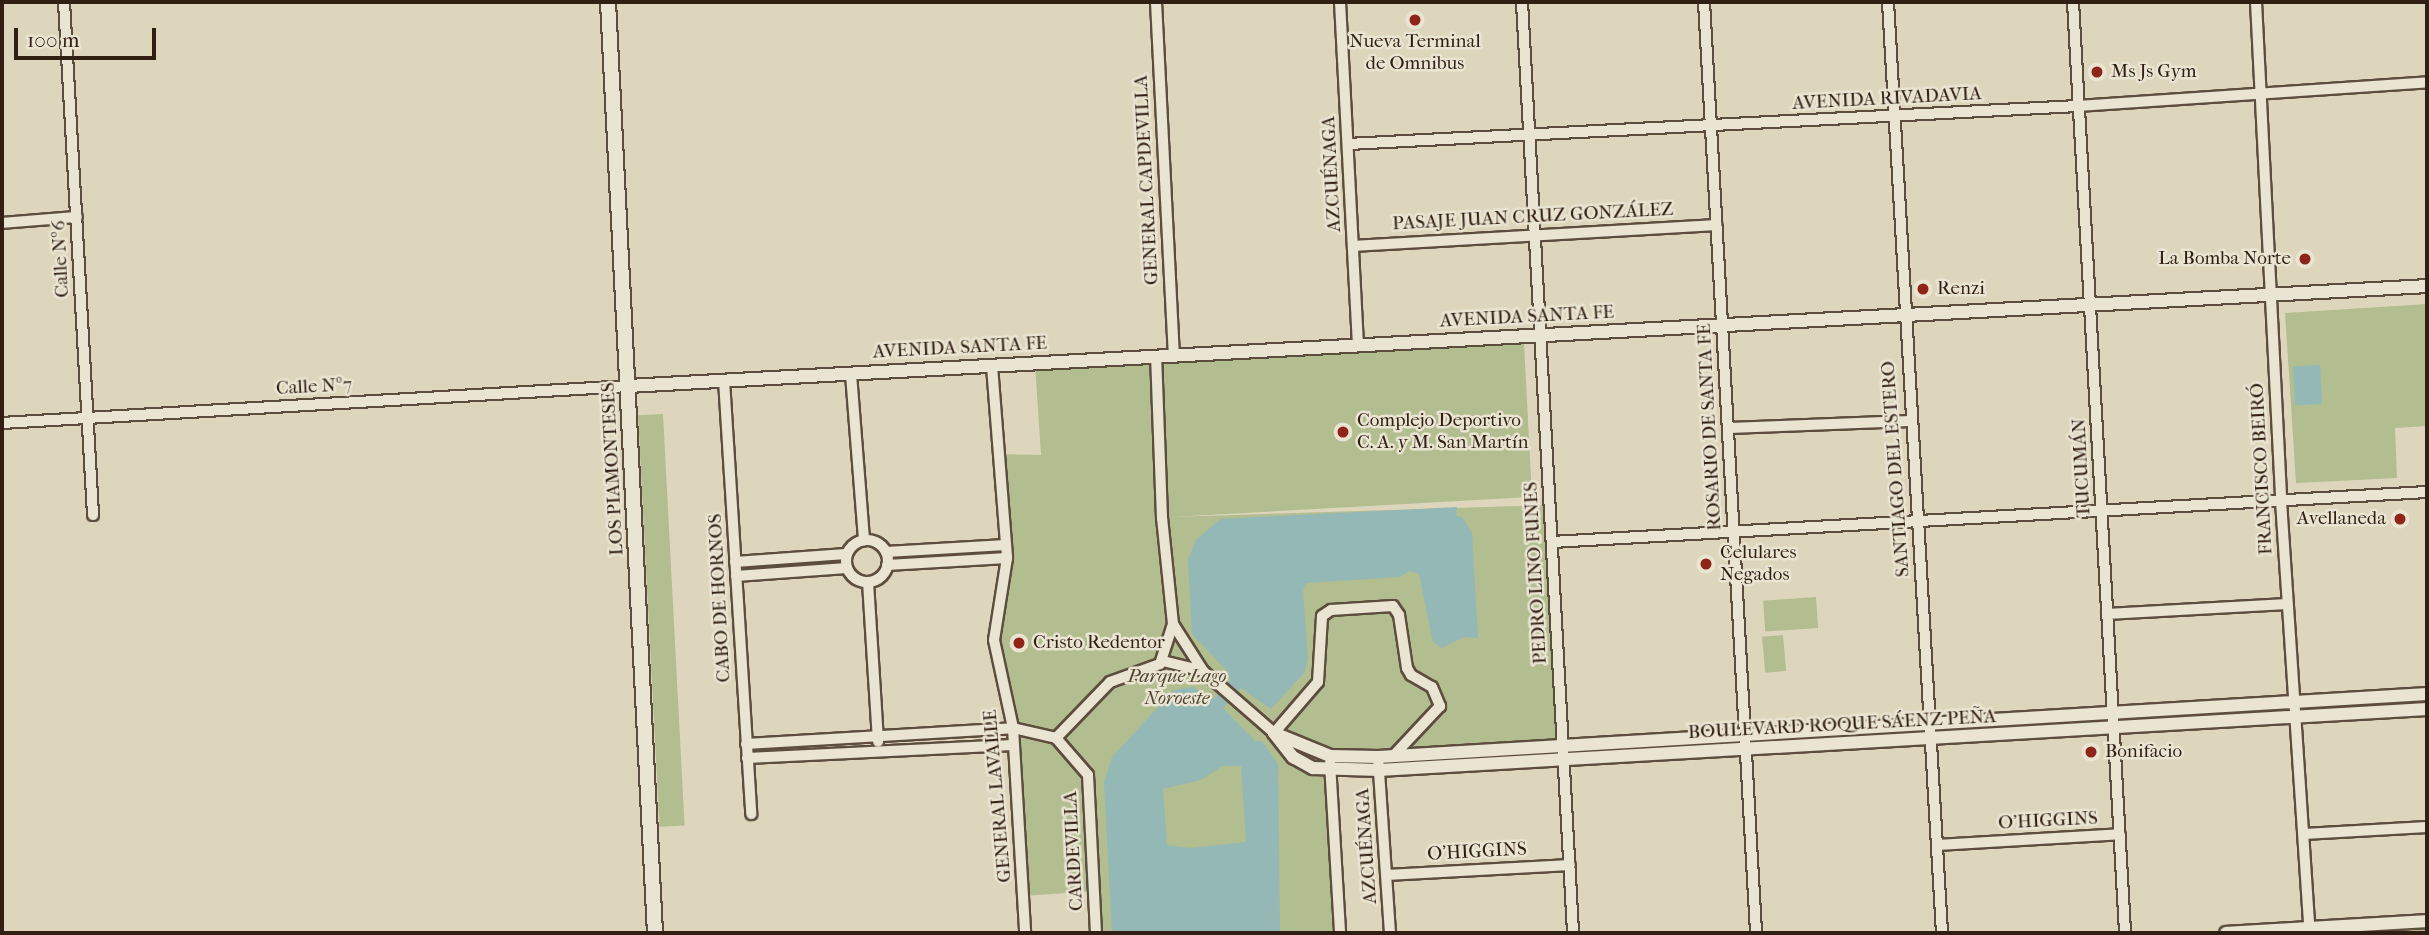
<!DOCTYPE html>
<html>
<head>
<meta charset="utf-8">
<style>
	body { margin:0 }
	#map { position:relative; width:2429px; height:935px; overflow:hidden; background:#ded6bc; font-family:"IM FELL French Canon",serif }
	div>[style] { position:absolute }
	.green>* { inset:0; background:#b2bd90; transform-origin:0 0 }
	.water>* { inset:0; background:#94b8b6; transform-origin:0 0 }
	.roads { filter:drop-shadow(2px 0 #5d4d3e) drop-shadow(-2px 0 #5d4d3e) drop-shadow(0 2px #5d4d3e) drop-shadow(0 -2px #5d4d3e) }
	.minor>* { height:10px; margin:-5px; padding:0 5px; transform-origin:5px; border-radius:5px; background:#eae4d3 }
	.minor>.ring { margin:-5px; padding:0; box-sizing:content-box; background:none; border:10px solid #eae4d3; border-radius:50% }
	.tertiary>* { height:12px; margin:-6px; padding:0 6px; transform-origin:6px; border-radius:6px; background:#eae4d3 }
	.secondary>* { height:14px; margin:-7px; padding:0 7px; transform-origin:7px; border-radius:7px; background:#eae4d3 }
	.dots>* { width:19px; height:19px; translate:-50% -50%; box-sizing:border-box; border:4px solid #eae4d3; border-radius:50% }
	span { translate:-50% -50%; white-space:nowrap; text-align:center; line-height:1.15; -webkit-text-stroke:5px #eae4d3; paint-order:stroke }
	.poi-label { font-size:19px; color:#321f14 }
	.left { translate:0 -50%; text-align:left }
	.right { translate:-100% -50%; text-align:right }
	.street-label { font-size:19px; color:#321f14 }
	.park-label { font-size:19px; color:#524633; font-style:italic }
	.frame { position:absolute; inset:0; border:4px solid #321f14; pointer-events:none }
	.scale { position:absolute; left:14px; top:28px; width:142px; height:32px; box-sizing:border-box; border:4px solid #321f14; border-top:0; padding-left:9px; font-size:21px; line-height:24px; white-space:nowrap; color:#321f14; -webkit-text-stroke:5px #eae4d3; paint-order:stroke }
</style>
</head>
<body>
<div id="map">
	<div class="green">
		<div style="clip-path:polygon(2427px 304px,2427px 426px,2395px 428px,2397px 478px,2296px 483px,2285px 313px)"></div>
		<div style="clip-path:polygon(1524px 343px,1532px 497px,1171px 517px,1551px 505px,1563px 744px,1331px 756px,1340px 933px,1096px 933px,1094px 891px,1024px 896px,1013px 745px,994px 640px,1007px 558px,999px 454px,1041px 455px,1035px 363px,1156px 356px,1162px 518px,1168px 518px,1160px 363px)"></div>
		<div style="left:663px;top:414px;width:412px;height:25px;rotate:87deg"></div>
		<div style="left:1816px;top:597px;width:31px;height:53px;rotate:86deg"></div>
		<div style="left:1783px;top:635px;width:36px;height:21px;rotate:85deg"></div>
		<div style="clip-path:polygon(2427px 700px,2427px 705px,1412px 764px,1412px 758px)"></div>
		<div style="clip-path:polygon(2427px 921px,2427px 933px,2226px 933px)"></div>
	</div>
	<div class="water">
		<div style="left:2320px;top:365px;width:39px;height:27px;rotate:87deg"></div>
		<div style="clip-path:polygon(evenodd,1457px 507px,1456px 516px,1462px 517px,1472px 533px,1478px 638px,1464px 637px,1442px 648px,1433px 642px,1419px 574px,1410px 571px,1399px 577px,1306px 583px,1303px 591px,1308px 659px,1304px 673px,1271px 709px,1241px 688px,1223px 708px,1255px 741px,1262px 741px,1278px 764px,1280px 933px,1112px 933px,1104px 783px,1112px 757px,1174px 690px,1193px 687px,1214px 699px,1230px 680px,1227px 671px,1192px 634px,1188px 560px,1196px 540px,1220px 519px,1457px 507px,1222px 766px,1241px 766px,1246px 842px,1190px 848px,1167px 845px,1163px 789px,1201px 780px,1222px 766px)"></div>
	</div>
	<div class="roads">
		<div class="minor">
			<div style="left:64px;top:2px;width:514px;rotate:86.76deg"></div>
			<div style="left:1156px;top:2px;width:354px;rotate:87.1deg"></div>
			<div style="left:1340px;top:2px;width:343px;rotate:87deg"></div>
			<div style="left:1522px;top:2px;width:932px;rotate:86.86deg"></div>
			<div style="left:1704px;top:2px;width:932px;rotate:86.8deg"></div>
			<div style="left:1888px;top:2px;width:933px;rotate:86.68deg"></div>
			<div style="left:2073px;top:2px;width:932px;rotate:86.8deg"></div>
			<div style="left:2256px;top:2px;width:500px;rotate:87.1deg"></div>
			<div style="left:2281px;top:501px;width:433px;rotate:86.2deg"></div>
			<div style="left:1348px;top:144px;width:732px;rotate:-2.98deg"></div>
			<div style="left:2079px;top:106px;width:349px;rotate:-3.9deg"></div>
			<div style="left:2px;top:223px;width:75px;rotate:-4.6deg"></div>
			<div style="left:1353px;top:246px;width:364px;rotate:-3.3deg"></div>
			<div style="left:992px;top:366px;width:193px;rotate:85.5deg"></div>
			<div style="left:1007px;top:558px;width:83px;rotate:99deg"></div>
			<div style="left:994px;top:640px;width:90px;rotate:77.8deg"></div>
			<div style="left:1013px;top:728px;width:205px;rotate:86.6deg"></div>
			<div style="left:851px;top:374px;width:167px;rotate:85.5deg"></div>
			<div style="left:724px;top:380px;width:435px;rotate:86.4deg"></div>
			<div style="left:2px;top:423px;width:627px;rotate:-3.38deg"></div>
			<div style="left:1728px;top:428px;width:183px;rotate:-2.2deg"></div>
			<div class="ring" style="left:846px;top:540px;width:32px;height:32px"></div>
			<div style="left:1552px;top:542px;width:876px;rotate:-3.27deg"></div>
			<div style="left:886px;top:552px;width:120px;rotate:-3.3deg"></div>
			<div style="left:735px;top:562px;width:111px;rotate:-4.1deg"></div>
			<div style="left:887px;top:565px;width:120px;rotate:-3.3deg"></div>
			<div style="left:736px;top:576px;width:111px;rotate:-4.1deg"></div>
			<div style="left:868px;top:582px;width:160px;rotate:86.4deg"></div>
			<div style="left:2107px;top:614px;width:180px;rotate:-3.2deg"></div>
			<div style="left:1173px;top:624px;width:56px;rotate:57.4deg"></div>
			<div style="left:1203px;top:671px;width:94px;rotate:41.1deg"></div>
			<div style="left:1274px;top:733px;width:67px;rotate:-49.2deg"></div>
			<div style="left:1318px;top:682px;width:66px;rotate:-86.5deg"></div>
			<div style="left:1322px;top:616px;width:11px;rotate:-34deg"></div>
			<div style="left:1331px;top:610px;width:62px;rotate:-3.7deg"></div>
			<div style="left:1393px;top:606px;width:11px;rotate:56deg"></div>
			<div style="left:1399px;top:615px;width:54px;rotate:81.4deg"></div>
			<div style="left:1407px;top:668px;width:8px;rotate:60deg"></div>
			<div style="left:1411px;top:675px;width:24px;rotate:30deg"></div>
			<div style="left:1432px;top:687px;width:21px;rotate:67deg"></div>
			<div style="left:1440px;top:706px;width:69px;rotate:133.2deg"></div>
			<div style="left:1163px;top:661px;width:41px;rotate:14deg"></div>
			<div style="left:1056px;top:738px;width:78px;rotate:-46deg"></div>
			<div style="left:1110px;top:682px;width:53px;rotate:-19.8deg"></div>
			<div style="left:1160px;top:664px;width:42px;rotate:-72deg"></div>
			<div style="left:1173px;top:624px;width:107px;rotate:-95.9deg"></div>
			<div style="left:1162px;top:518px;width:162px;rotate:-92.1deg"></div>
			<div style="left:746px;top:744px;width:267px;rotate:-3.4deg"></div>
			<div style="left:1013px;top:728px;width:44px;rotate:13.1deg"></div>
			<div style="left:1056px;top:738px;width:49px;rotate:49.1deg"></div>
			<div style="left:1088px;top:775px;width:158px;rotate:87.1deg"></div>
			<div style="left:1378px;top:757px;width:176px;rotate:86.1deg"></div>
			<div style="left:747px;top:758px;width:266px;rotate:-2.8deg"></div>
			<div style="left:1330px;top:763px;width:170px;rotate:86.6deg"></div>
			<div style="left:2304px;top:834px;width:123px;rotate:-3.3deg"></div>
			<div style="left:1937px;top:845px;width:183px;rotate:-3.4deg"></div>
			<div style="left:1387px;top:875px;width:183px;rotate:-3.1deg"></div>
		</div>
		<div class="tertiary">
			<div style="left:628px;top:386px;width:1802px;rotate:-3.18deg"></div>
			<div style="left:1274px;top:733px;width:31px;rotate:52deg"></div>
			<div style="left:1293px;top:757px;width:23px;rotate:29deg"></div>
			<div style="left:1313px;top:768px;width:66px;rotate:1.7deg"></div>
			<div style="left:1379px;top:770px;width:1050px;rotate:-3.33deg"></div>
			<div style="left:1274px;top:733px;width:61px;rotate:22.3deg"></div>
			<div style="left:1330px;top:756px;width:48px;rotate:1.2deg"></div>
			<div style="left:1378px;top:757px;width:1051px;rotate:-3.44deg"></div>
			<div style="left:2226px;top:933px;width:201px;rotate:-3.4deg"></div>
		</div>
		<div class="secondary">
			<div style="left:608px;top:2px;width:932px;rotate:87.11deg"></div>
		</div>
	</div>
	<div class="dots">
		<div style="left:1415px;top:20px;background:#8f2418"></div>
		<div style="left:2097px;top:72px;background:#8f2418"></div>
		<div style="left:2305px;top:259px;background:#8f2418"></div>
		<div style="left:1923px;top:289px;background:#8f2418"></div>
		<div style="left:1343px;top:432px;background:#8f2418"></div>
		<div style="left:2400px;top:519px;background:#8f2418"></div>
		<div style="left:1706px;top:564px;background:#8f2418"></div>
		<div style="left:1019px;top:643px;background:#8f2418"></div>
		<div style="left:2091px;top:752px;background:#8f2418"></div>
	</div>
	<div class="poi-label">
		<span style="left:1415px;top:53px">Nueva Terminal<br>de Omnibus</span>
		<span class="left" style="left:2111px;top:72px">Ms Js Gym</span>
		<span class="right" style="left:2291px;top:259px">La Bomba Norte</span>
		<span class="left" style="left:1937px;top:289px">Renzi</span>
		<span class="left" style="left:1357px;top:432px">Complejo Deportivo<br>C. A. y M. San Martín</span>
		<span class="right" style="left:2386px;top:519px">Avellaneda</span>
		<span class="left" style="left:1720px;top:564px">Celulares<br>Negados</span>
		<span class="left" style="left:1033px;top:643px">Cristo Redentor</span>
		<span class="left" style="left:2105px;top:752px">Bonifacio</span>
	</div>
	<div class="street-label">
		<span style="left:1887px;top:99px;rotate:-3deg">AVENIDA RIVADAVIA</span>
		<span style="left:1332px;top:174px;rotate:-93deg">AZCUÉNAGA</span>
		<span style="left:1147px;top:180px;rotate:-93deg">GENERAL CAPDEVILLA</span>
		<span style="left:1533px;top:217px;rotate:-3deg">PASAJE JUAN CRUZ GONZÁLEZ</span>
		<span style="left:61px;top:259px;rotate:-93deg">Calle Nº6</span>
		<span style="left:1527px;top:317px;rotate:-3deg">AVENIDA SANTA FE</span>
		<span style="left:960px;top:348px;rotate:-3deg">AVENIDA SANTA FE</span>
		<span style="left:314px;top:387px;rotate:-3deg">Calle Nº7</span>
		<span style="left:1710px;top:427px;rotate:-93deg">ROSARIO DE SANTA FE</span>
		<span style="left:2082px;top:468px;rotate:-93deg">TUCUMÁN</span>
		<span style="left:613px;top:469px;rotate:-93deg">LOS PIAMONTESES</span>
		<span style="left:1896px;top:469px;rotate:-94deg">SANTIAGO DEL ESTERO</span>
		<span style="left:2262px;top:469px;rotate:-93deg">FRANCISCO BEIRÓ</span>
		<span style="left:1536px;top:573px;rotate:-93deg">PEDRO LINO FUNES</span>
		<span style="left:720px;top:598px;rotate:-93deg">CABO DE HORNOS</span>
		<span style="left:1842px;top:725px;rotate:-3deg">BOULEVARD ROQUE SÁENZ PEÑA</span>
		<span style="left:998px;top:796px;rotate:-95deg">GENERAL LAVALLE</span>
		<span style="left:2048px;top:821px;rotate:-3deg">O'HIGGINS</span>
		<span style="left:1367px;top:846px;rotate:-94deg">AZCUÉNAGA</span>
		<span style="left:1074px;top:851px;rotate:-93deg">CARDEVILLA</span>
		<span style="left:1477px;top:852px;rotate:-3deg">O'HIGGINS</span>
	</div>
	<div class="park-label">
		<span style="left:1177px;top:688px">Parque Lago<br>Noroeste</span>
	</div>
	<div class="frame"></div>
	<div class="scale">100 m</div>
</div>
</body>
</html>
